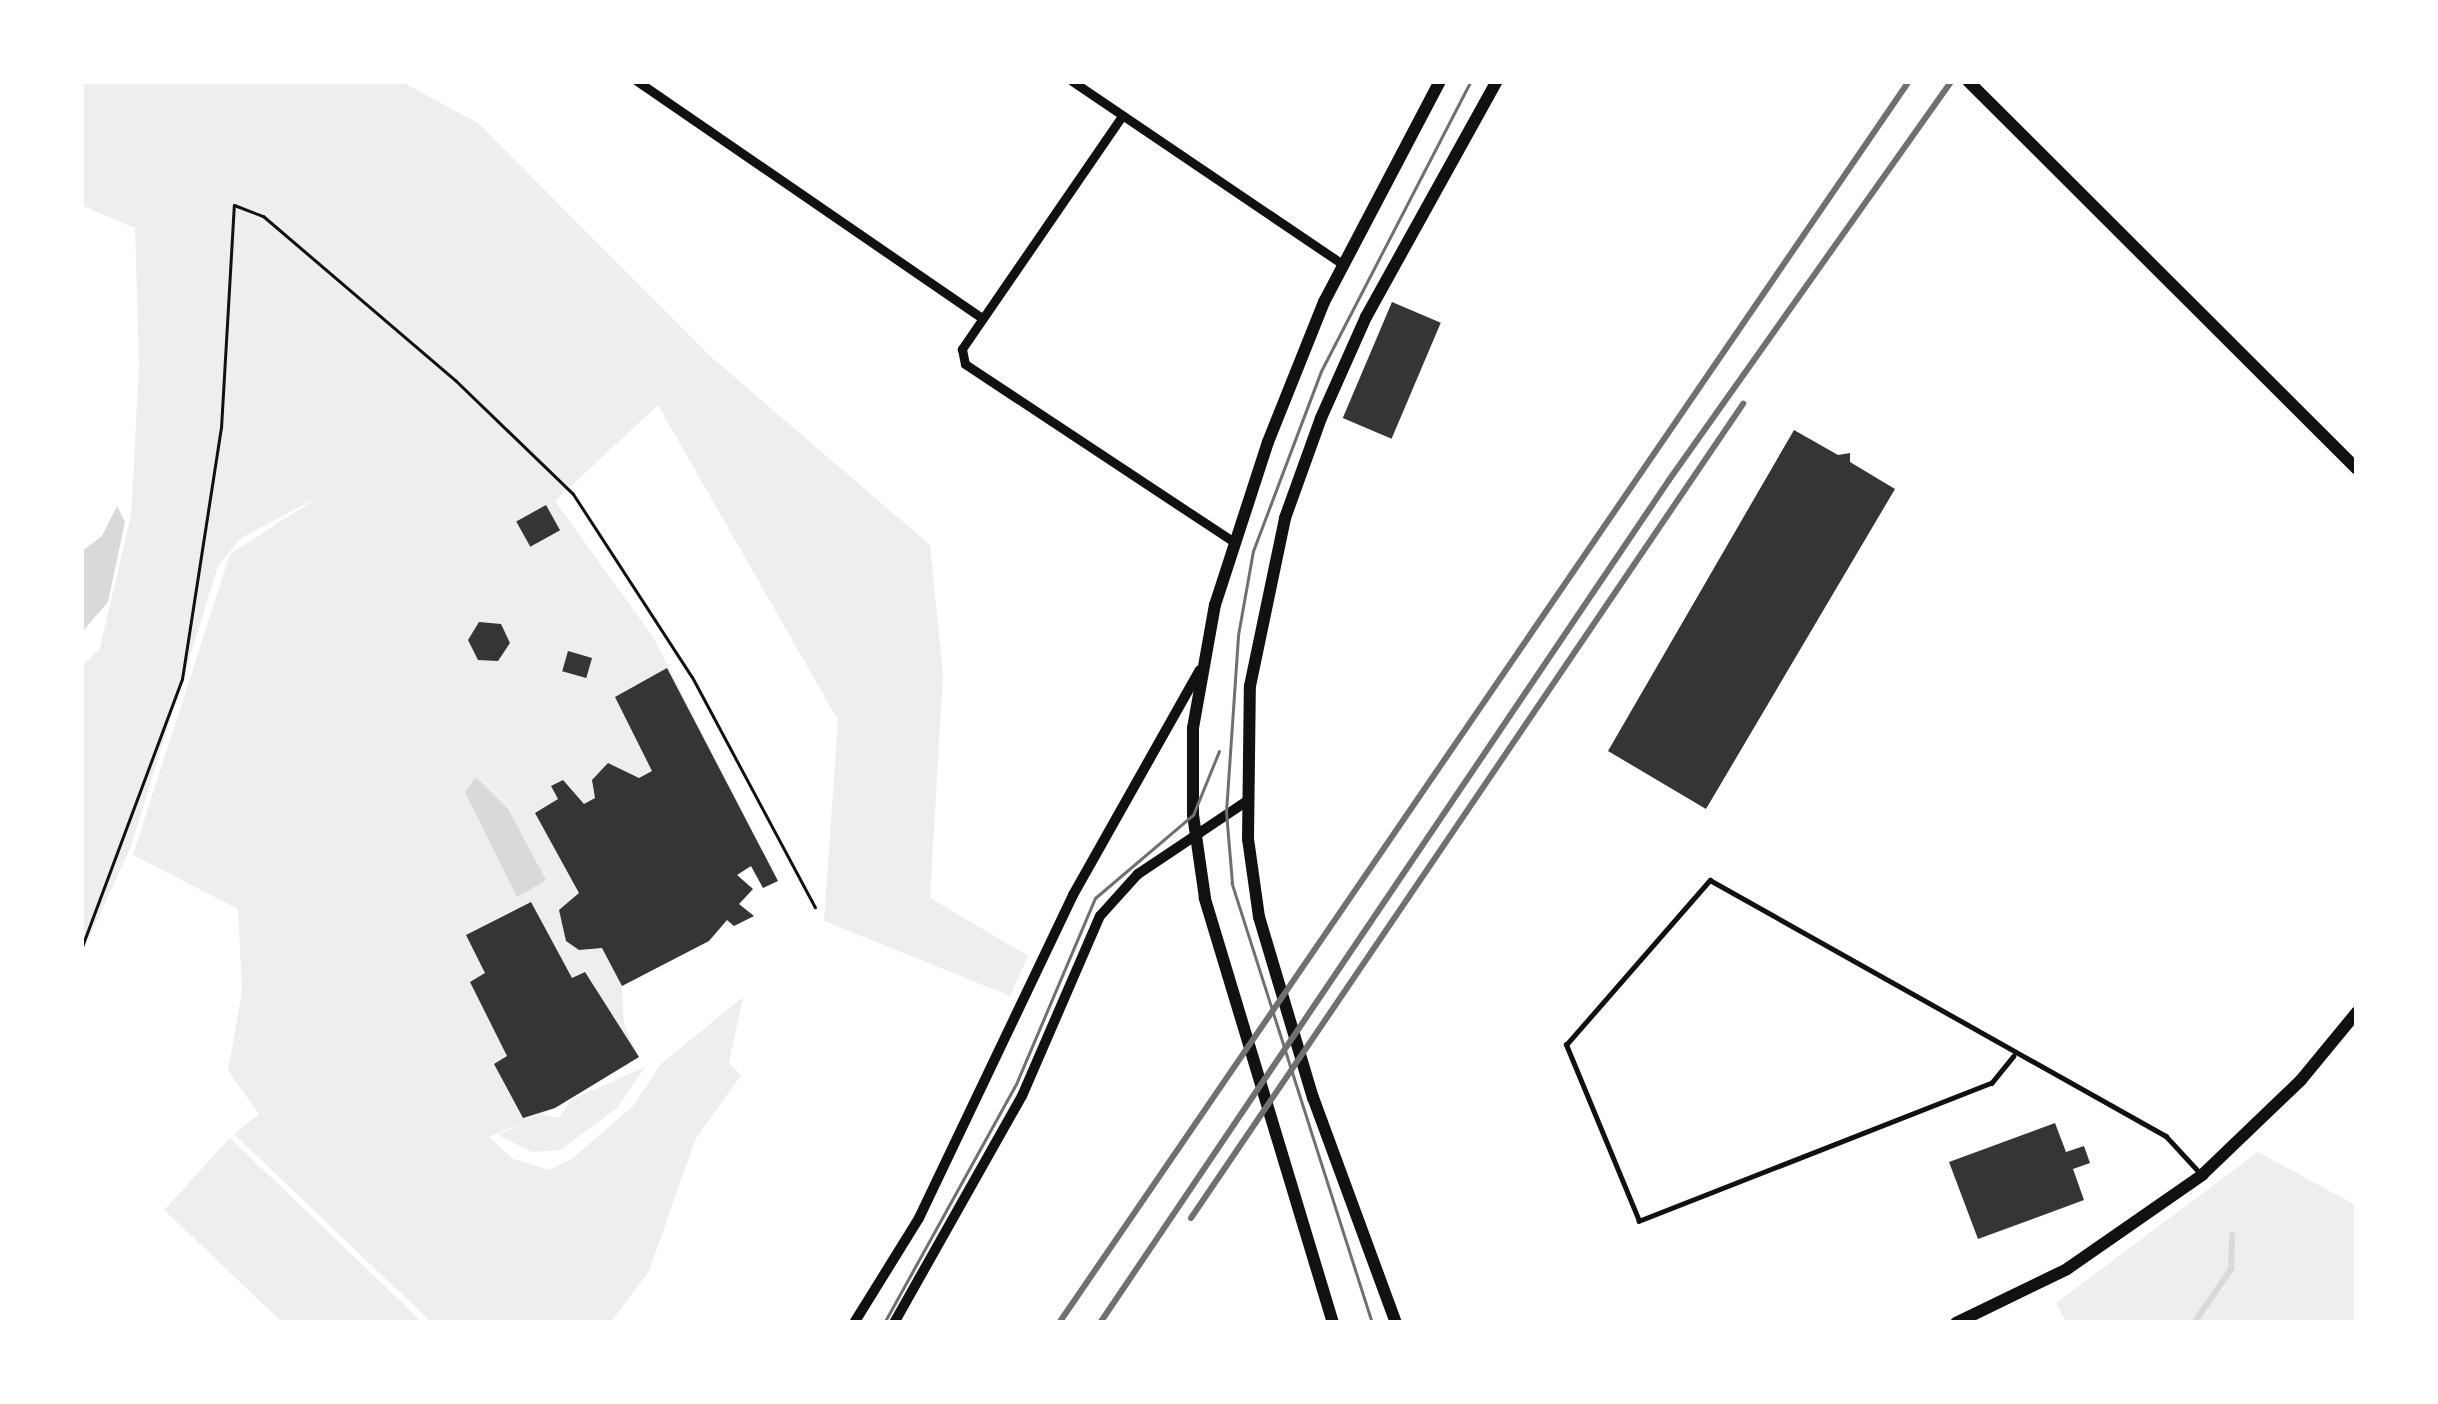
<!DOCTYPE html>
<html>
<head>
<meta charset="utf-8">
<style>
	body { margin:0 }
	#map { position:relative; width:2438px; height:1404px; overflow:hidden; background:#fff; font-family:"PT Serif",serif }
	div>[style] { position:absolute }
	.green>* { inset:0; background:#eee }
	.water>* { inset:0; background:#d9d9d9 }
	.stream>* { height:6px; margin:-3px; padding:0 3px; transform-origin:3px; border-radius:3px; background:#d9d9d9 }
	.building>* { inset:0; background:#353535; transform-origin:0 0 }
	.path>* { height:3px; margin:-1.5px; padding:0 1.5px; transform-origin:1.5px; border-radius:1.5px; background:#111 }
	.service>* { height:4.5px; margin:-2.25px; padding:0 2.25px; transform-origin:2.25px; border-radius:2.25px; background:#111 }
	.minor>* { height:9px; margin:-4.5px; padding:0 4.5px; transform-origin:4.5px; border-radius:4.5px; background:#111 }
	.tertiary>* { height:10px; margin:-5px; padding:0 5px; transform-origin:5px; border-radius:5px; background:#111 }
	.secondary>* { height:12px; margin:-6px; padding:0 6px; transform-origin:6px; border-radius:6px; background:#111 }
	.tram>* { height:3px; margin:-1.5px; padding:0 1.5px; transform-origin:1.5px; border-radius:1.5px; background:#707070 }
	.rail>* { height:6px; margin:-3px; padding:0 3px; transform-origin:3px; border-radius:3px; background:#707070 }
	span { translate:-50% -50%; white-space:nowrap; text-align:center; line-height:1.15; -webkit-text-stroke:10px #fff; paint-order:stroke }
	.frame { position:absolute; inset:0; border:84px solid #fff; pointer-events:none }
</style>
</head>
<body>
<div id="map">
	<div class="green">
		<div style="clip-path:polygon(81px 81px,400px 81px,478px 123px,710px 356px,930px 545px,943px 674px,930px 898px,1028px 956px,1010px 996px,824px 921px,838px 720px,658px 405px,555px 501px,653px 637px,778px 881px,763px 888px,751px 867px,738px 875px,753px 889px,740px 905px,754px 916px,734px 926px,726px 921px,622px 986px,624px 1024px,639px 1057px,555px 1108px,489px 1137px,513px 1159px,549px 1170px,573px 1158px,633px 1106px,661px 1064px,743px 997px,729px 1063px,741px 1075px,695px 1140px,649px 1271px,610px 1323px,432px 1323px,234px 1134px,259px 1114px,228px 1071px,242px 991px,238px 909px,133px 855px,230px 554px,320px 496px,241px 538px,218px 566px,130px 849px,81px 955px,81px 667px,100px 648px,131px 515px,139px 367px,135px 228px,81px 205px)"></div>
		<div style="clip-path:polygon(645px 1067px,617px 1108px,560px 1150px,532px 1152px,498px 1135px,539px 1114px,559px 1118px,571px 1100px)"></div>
		<div style="clip-path:polygon(230px 1138px,423px 1323px,283px 1323px,164px 1210px)"></div>
		<div style="clip-path:polygon(2258px 1152px,2357px 1206px,2355px 1323px,2067px 1323px,2056px 1303px)"></div>
	</div>
	<div class="water">
		<div style="clip-path:polygon(117px 506px,125px 522px,108px 602px,81px 633px,81px 552px,102px 536px)"></div>
		<div style="clip-path:polygon(476px 777px,508px 809px,546px 880px,517px 897px,465px 792px)"></div>
	</div>
	<div class="stream">
		<div style="left:2194px;top:1323px;width:65px;rotate:-55.6deg"></div>
		<div style="left:2231px;top:1269px;width:34px;rotate:-88deg"></div>
	</div>
	<div class="building">
		<div style="left:1392px;top:302px;width:53px;height:126px;rotate:23deg"></div>
		<div style="clip-path:polygon(1794px 430px,1838px 455px,1850px 453px,1850px 462px,1895px 489px,1706px 809px,1608px 751px)"></div>
		<div style="left:546px;top:505px;width:29px;height:34px;rotate:61deg"></div>
		<div style="clip-path:polygon(479px 622px,501px 624px,510px 643px,498px 661px,478px 660px,468px 640px)"></div>
		<div style="left:568px;top:651px;width:25px;height:21px;rotate:16deg"></div>
		<div style="clip-path:polygon(667px 668px,778px 881px,763px 888px,751px 866px,737px 875px,753px 889px,739px 904px,754px 916px,734px 926px,727px 920px,709px 941px,622px 986px,602px 948px,579px 950px,566px 941px,559px 910px,579px 893px,535px 813px,558px 799px,551px 786px,563px 780px,584px 804px,595px 798px,592px 780px,608px 763px,639px 778px,652px 771px,615px 697px)"></div>
		<div style="clip-path:polygon(531px 902px,572px 978px,585px 972px,639px 1057px,555px 1108px,523px 1118px,494px 1064px,507px 1056px,470px 982px,485px 973px,466px 935px)"></div>
		<div style="clip-path:polygon(2055px 1123px,2066px 1152px,2084px 1146px,2090px 1163px,2073px 1169px,2084px 1200px,1978px 1239px,1949px 1162px)"></div>
	</div>
	<div class="path">
		<div style="left:81px;top:949px;width:288px;rotate:-69.5deg"></div>
		<div style="left:182px;top:679px;width:254px;rotate:-81.2deg"></div>
		<div style="left:221px;top:428px;width:223px;rotate:-86.7deg"></div>
		<div style="left:234px;top:205px;width:31px;rotate:21deg"></div>
		<div style="left:263px;top:216px;width:253px;rotate:40.5deg"></div>
		<div style="left:455px;top:380px;width:164px;rotate:44deg"></div>
		<div style="left:573px;top:494px;width:218px;rotate:57deg"></div>
		<div style="left:692px;top:677px;width:261px;rotate:61.9deg"></div>
	</div>
	<div class="service">
		<div style="left:2014px;top:1056px;width:35px;rotate:129deg"></div>
		<div style="left:1992px;top:1083px;width:379px;rotate:158.6deg"></div>
		<div style="left:1639px;top:1221px;width:191px;rotate:-112.5deg"></div>
		<div style="left:1566px;top:1045px;width:219px;rotate:-48.9deg"></div>
		<div style="left:1710px;top:880px;width:523px;rotate:29.31deg"></div>
		<div style="left:2166px;top:1136px;width:53px;rotate:47.3deg"></div>
	</div>
	<div class="minor">
		<div style="left:637px;top:81px;width:419px;rotate:34.5deg"></div>
		<div style="left:1072px;top:81px;width:328px;rotate:34.1deg"></div>
		<div style="left:1122px;top:116px;width:283px;rotate:124.5deg"></div>
		<div style="left:962px;top:349px;width:15px;rotate:79deg"></div>
		<div style="left:965px;top:364px;width:320px;rotate:33.5deg"></div>
	</div>
	<div class="tertiary">
		<div style="left:854px;top:1323px;width:123px;rotate:-58.2deg"></div>
		<div style="left:919px;top:1218px;width:358px;rotate:-64.5deg"></div>
		<div style="left:1073px;top:895px;width:258px;rotate:-60.6deg"></div>
		<div style="left:894px;top:1323px;width:261px;rotate:-60.6deg"></div>
		<div style="left:1022px;top:1096px;width:196px;rotate:-66.6deg"></div>
		<div style="left:1100px;top:916px;width:57px;rotate:-47.9deg"></div>
		<div style="left:1138px;top:874px;width:131px;rotate:-33.8deg"></div>
	</div>
	<div class="secondary">
		<div style="left:1968px;top:81px;width:549px;rotate:44.93deg"></div>
		<div style="left:1333px;top:1323px;width:444px;rotate:-106.8deg"></div>
		<div style="left:1205px;top:898px;width:84px;rotate:-98.2deg"></div>
		<div style="left:1193px;top:815px;width:87px;rotate:-90deg"></div>
		<div style="left:1193px;top:728px;width:125px;rotate:-79.9deg"></div>
		<div style="left:1215px;top:605px;width:171px;rotate:-72deg"></div>
		<div style="left:1268px;top:442px;width:151px;rotate:-68.2deg"></div>
		<div style="left:1324px;top:302px;width:250px;rotate:-62.3deg"></div>
		<div style="left:1396px;top:1323px;width:240px;rotate:-110.2deg"></div>
		<div style="left:1313px;top:1098px;width:189px;rotate:-106.6deg"></div>
		<div style="left:1259px;top:917px;width:79px;rotate:-98deg"></div>
		<div style="left:1248px;top:839px;width:153px;rotate:-89.3deg"></div>
		<div style="left:1250px;top:686px;width:172px;rotate:-78.2deg"></div>
		<div style="left:1285px;top:518px;width:106px;rotate:-70.2deg"></div>
		<div style="left:1321px;top:418px;width:111px;rotate:-66deg"></div>
		<div style="left:1366px;top:317px;width:270px;rotate:-61deg"></div>
		<div style="left:1956px;top:1323px;width:123px;rotate:-25.9deg"></div>
		<div style="left:2067px;top:1269px;width:165px;rotate:-34.8deg"></div>
		<div style="left:2202px;top:1175px;width:137px;rotate:-43.8deg"></div>
		<div style="left:2301px;top:1080px;width:88px;rotate:-50.5deg"></div>
	</div>
	<div class="tram">
		<div style="left:884px;top:1323px;width:273px;rotate:-61.1deg"></div>
		<div style="left:1016px;top:1084px;width:202px;rotate:-67deg"></div>
		<div style="left:1095px;top:898px;width:128px;rotate:-40.3deg"></div>
		<div style="left:1193px;top:815px;width:69px;rotate:-67.9deg"></div>
		<div style="left:1372px;top:1323px;width:462px;rotate:-107.7deg"></div>
		<div style="left:1232px;top:883px;width:71px;rotate:-94.8deg"></div>
		<div style="left:1226px;top:812px;width:177px;rotate:-86.1deg"></div>
		<div style="left:1238px;top:635px;width:85px;rotate:-79.9deg"></div>
		<div style="left:1253px;top:551px;width:192px;rotate:-69.3deg"></div>
		<div style="left:1321px;top:371px;width:326px;rotate:-62.7deg"></div>
	</div>
	<div class="rail">
		<div style="left:1191px;top:1218px;width:984px;rotate:-55.86deg"></div>
		<div style="left:1059px;top:1323px;width:1505px;rotate:-55.61deg"></div>
		<div style="left:1100px;top:1323px;width:1017px;rotate:-55.98deg"></div>
		<div style="left:1669px;top:480px;width:489px;rotate:-54.7deg"></div>
	</div>
	<div class="frame"></div>
</div>
</body>
</html>
